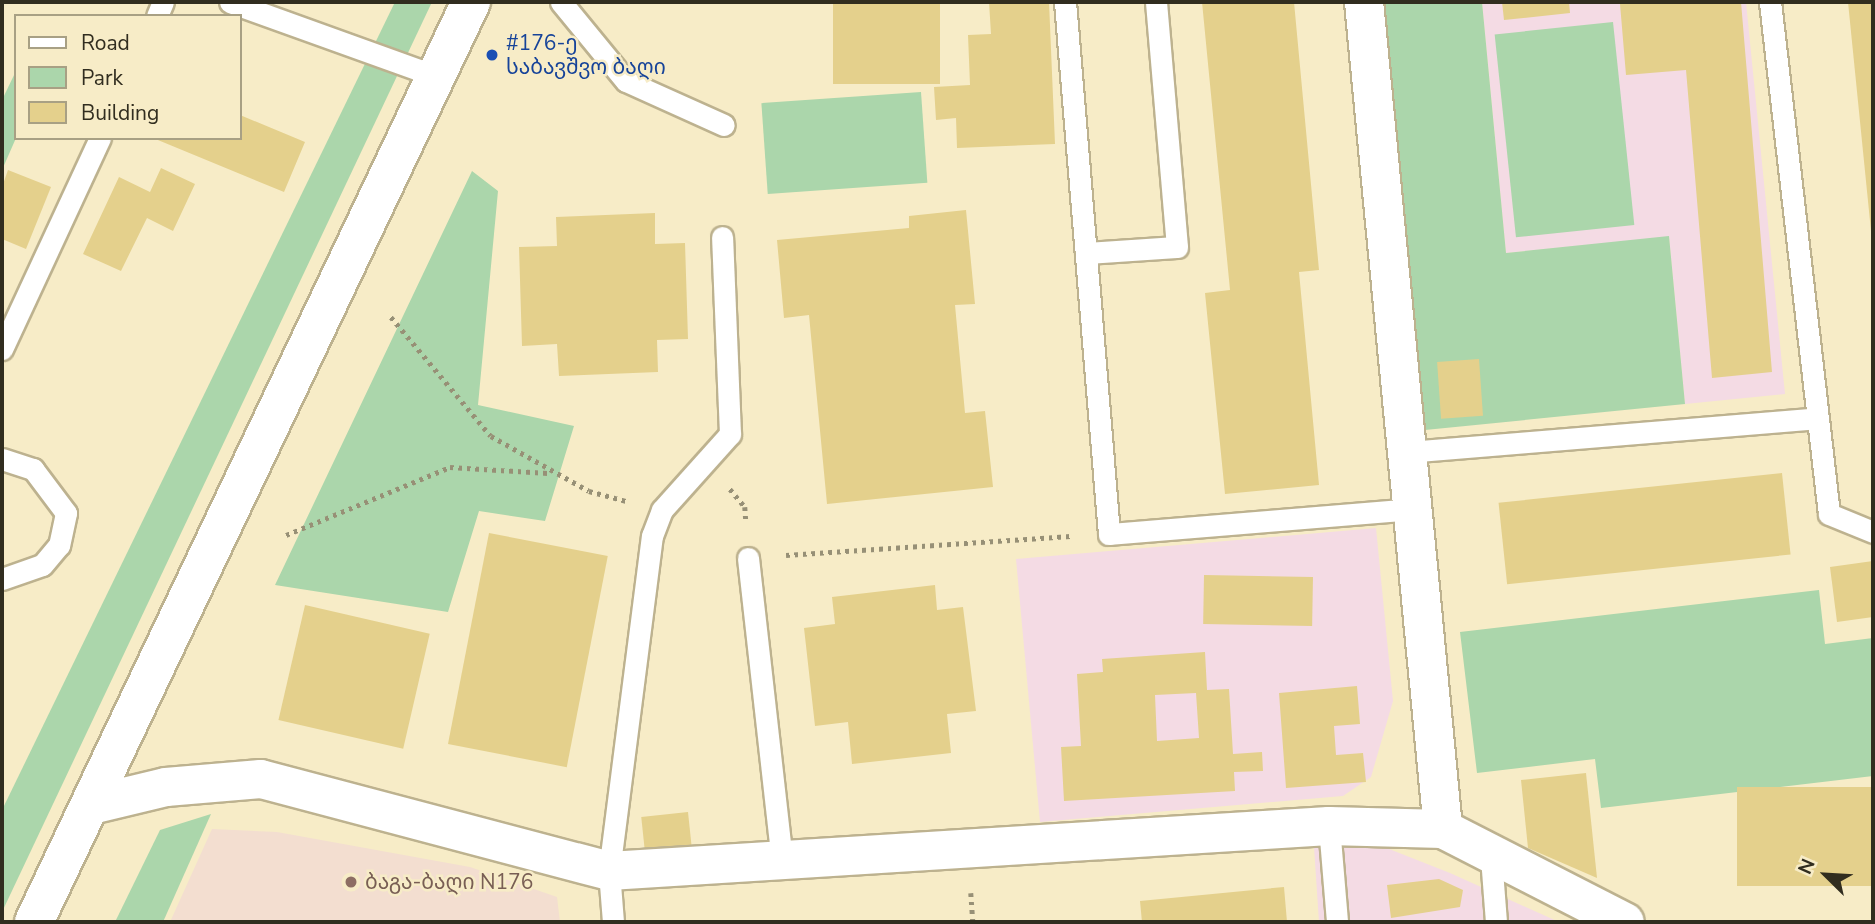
<!DOCTYPE html>
<html>
<head>
<meta charset="utf-8">
<style>
	body { margin:0 }
	#map { position:relative; width:1875px; height:924px; overflow:hidden; background:#f7ecc7; font-family:"Nunito Sans","Noto Sans Georgian",sans-serif }
	div>[style] { position:absolute }
	.industrial>* { inset:0; background:#f4dbe4 }
	.education>* { inset:0; background:#f3ded0 }
	.green>* { inset:0; background:#abd6ab; transform-origin:0 0 }
	.building>* { inset:0; background:#e4d08c; transform-origin:0 0 }
	.path>* { height:4.5px; margin-top:-2.25px; transform-origin:0; background:repeating-linear-gradient(90deg,#979076 0 3.5px,transparent 0 8.5px) }
	.roads { filter:drop-shadow(2px 0 #bdb28f) drop-shadow(-2px 0 #bdb28f) drop-shadow(0 2px #bdb28f) drop-shadow(0 -2px #bdb28f) }
	.lane>* { height:21px; margin:-10.5px; padding:0 10.5px; transform-origin:10.5px; border-radius:10.5px; background:#fff }
	.street>* { height:38px; margin:-19px; padding:0 19px; transform-origin:19px; border-radius:19px; background:#fff }
	.secondary>* { height:38px; margin:-19px; padding:0 19px; transform-origin:19px; border-radius:19px; background:#fff }
	.dots>* { width:19px; height:19px; translate:-50% -50%; box-sizing:border-box; border:4px solid #f7ecc7; border-radius:50% }
	span { translate:-50% -50%; white-space:nowrap; text-align:center; line-height:1.15; -webkit-text-stroke:5px #f7ecc7; paint-order:stroke }
	.transit-label { font-size:21px; color:#164399 }
	.left { translate:0 -50%; text-align:left }
	.education-label { font-size:21px; color:#785e54 }
	.frame { position:absolute; inset:0; border:4px solid #312d1f; pointer-events:none }
	.legend { position:absolute; left:14px; top:14px; width:228px; height:126px; box-sizing:border-box; background:#f7ecc7; border:2px solid #a8a084; margin:0; padding:9px 12px; list-style:none; font-size:21px; color:#312d1f }
	.legend li { display:flex; align-items:center; gap:14px; height:35px }
	.legend b { width:35px; border:2px solid #a8a084 }
	.north { position:absolute; left:1791px; top:840px; width:70px; height:70px; -webkit-text-stroke:5px #f7ecc7; paint-order:stroke; rotate:294deg; font-size:19px; font-weight:700; line-height:28px; text-align:center; color:#312d1f }
	.north::after { content:''; display:block; margin:auto; width:24px; height:32px; background:#312d1f; clip-path:polygon(50% 0,100% 100%,50% 72%,0 100%) }
</style>
</head>
<body>
<div id="map">
	<div class="industrial">
		<div style="clip-path:polygon(1482px 2px,1746px 2px,1785px 394px,1685px 404px,1669px 237px,1506px 253px)"></div>
		<div style="clip-path:polygon(1376px 528px,1393px 701px,1371px 777px,1343px 796px,1040px 822px,1016px 559px)"></div>
		<div style="clip-path:polygon(1379px 845px,1450px 873px,1559px 922px,1319px 922px,1314px 847px)"></div>
	</div>
	<div class="education">
		<div style="clip-path:polygon(212px 829px,277px 832px,470px 867px,557px 897px,560px 922px,170px 922px)"></div>
	</div>
	<div class="green">
		<div style="clip-path:polygon(395px 2px,432px 2px,2px 912px,2px 810px)"></div>
		<div style="clip-path:polygon(1384px 2px,1482px 2px,1506px 253px,1669px 236px,1685px 404px,1425px 430px)"></div>
		<div style="left:1613px;top:22px;width:204px;height:119px;rotate:84deg"></div>
		<div style="clip-path:polygon(16px 71px,16px 138px,2px 170px,2px 100px)"></div>
		<div style="left:921px;top:92px;width:91px;height:160px;rotate:86deg"></div>
		<div style="clip-path:polygon(472px 171px,498px 191px,478px 405px,574px 426px,545px 521px,479px 511px,448px 612px,275px 585px)"></div>
		<div style="clip-path:polygon(1819px 590px,1825px 644px,1873px 638px,1873px 776px,1601px 808px,1595px 759px,1477px 773px,1460px 632px)"></div>
		<div style="clip-path:polygon(211px 814px,163px 922px,115px 922px,160px 830px)"></div>
	</div>
	<div class="building">
		<div style="left:833px;top:2px;width:107px;height:82px"></div>
		<div style="clip-path:polygon(989px 2px,1049px 2px,1055px 144px,957px 148px,956px 118px,936px 120px,934px 87px,970px 85px,968px 35px,991px 34px)"></div>
		<div style="clip-path:polygon(1202px 2px,1294px 2px,1319px 270px,1299px 272px,1319px 485px,1225px 494px,1205px 293px,1230px 290px)"></div>
		<div style="clip-path:polygon(1502px 2px,1569px 2px,1570px 13px,1504px 20px)"></div>
		<div style="clip-path:polygon(1741px 2px,1772px 372px,1712px 378px,1686px 70px,1626px 75px,1620px 4px)"></div>
		<div style="clip-path:polygon(1848px 2px,1873px 2px,1873px 231px,1871px 231px)"></div>
		<div style="clip-path:polygon(240px 115px,305px 142px,284px 192px,153px 138px,240px 138px)"></div>
		<div style="clip-path:polygon(161px 168px,195px 184px,173px 231px,147px 218px,121px 271px,83px 254px,119px 177px,150px 192px)"></div>
		<div style="clip-path:polygon(8px 170px,51px 187px,26px 249px,2px 239px,2px 187px)"></div>
		<div style="clip-path:polygon(966px 210px,975px 304px,955px 305px,965px 413px,985px 411px,993px 487px,827px 504px,809px 315px,784px 318px,777px 240px,909px 228px,909px 216px)"></div>
		<div style="clip-path:polygon(655px 213px,655px 244px,685px 243px,688px 339px,657px 340px,658px 372px,559px 376px,557px 344px,522px 346px,519px 247px,557px 246px,556px 217px)"></div>
		<div style="left:1479px;top:359px;width:57px;height:42px;rotate:86deg"></div>
		<div style="left:1782px;top:473px;width:82px;height:285px;rotate:84deg"></div>
		<div style="left:489px;top:533px;width:121px;height:215px;rotate:11deg"></div>
		<div style="clip-path:polygon(1873px 561px,1873px 617px,1837px 622px,1830px 567px)"></div>
		<div style="left:1204px;top:575px;width:109px;height:49px;rotate:1deg"></div>
		<div style="clip-path:polygon(935px 585px,937px 610px,963px 607px,976px 711px,947px 714px,951px 753px,852px 764px,848px 722px,815px 726px,804px 628px,835px 624px,832px 597px)"></div>
		<div style="left:305px;top:605px;width:128px;height:118px;rotate:13deg"></div>
		<div style="clip-path:polygon(evenodd,1205px 652px,1207px 690px,1229px 689px,1233px 754px,1262px 752px,1263px 771px,1234px 772px,1235px 791px,1064px 801px,1061px 747px,1081px 746px,1077px 674px,1103px 672px,1102px 659px,1205px 652px,1196px 693px,1199px 738px,1157px 741px,1155px 695px,1196px 693px)"></div>
		<div style="clip-path:polygon(1357px 686px,1360px 724px,1334px 726px,1336px 755px,1363px 753px,1366px 782px,1286px 788px,1279px 693px)"></div>
		<div style="clip-path:polygon(1586px 773px,1597px 878px,1528px 848px,1521px 780px)"></div>
		<div style="left:1873px;top:787px;width:99px;height:136px;rotate:90deg"></div>
		<div style="left:688px;top:812px;width:36px;height:47px;rotate:84deg"></div>
		<div style="clip-path:polygon(1439px 879px,1463px 890px,1460px 907px,1391px 918px,1387px 885px)"></div>
		<div style="clip-path:polygon(1284px 887px,1287px 922px,1142px 922px,1140px 901px)"></div>
	</div>
	<div class="path">
		<div style="left:391px;top:317px;width:155px;rotate:50deg"></div>
		<div style="left:491px;top:436px;width:112px;rotate:29.3deg"></div>
		<div style="left:589px;top:491px;width:38px;rotate:15deg"></div>
		<div style="left:730px;top:489px;width:23px;rotate:50deg"></div>
		<div style="left:745px;top:507px;width:16px;rotate:86deg"></div>
		<div style="left:286px;top:535px;width:178px;rotate:-22.5deg"></div>
		<div style="left:450px;top:467px;width:98px;rotate:3.5deg"></div>
		<div style="left:786px;top:555px;width:285px;rotate:-3.8deg"></div>
		<div style="left:971px;top:893px;width:29px;rotate:86deg"></div>
	</div>
	<div class="roads">
		<div class="lane">
			<div style="left:230px;top:2px;width:219px;rotate:19.8deg"></div>
			<div style="left:561px;top:2px;width:102px;rotate:50.6deg"></div>
			<div style="left:626px;top:81px;width:107px;rotate:24.2deg"></div>
			<div style="left:1065px;top:2px;width:534px;rotate:85.27deg"></div>
			<div style="left:1109px;top:534px;width:304px;rotate:-4.7deg"></div>
			<div style="left:1770px;top:2px;width:515px;rotate:83.43deg"></div>
			<div style="left:1829px;top:514px;width:48px;rotate:22.2deg"></div>
			<div style="left:157px;top:16px;width:15px;rotate:-67deg"></div>
			<div style="left:1086px;top:253px;width:91px;rotate:-3.8deg"></div>
			<div style="left:1177px;top:247px;width:246px;rotate:-94.9deg"></div>
			<div style="left:2px;top:349px;width:233px;rotate:-65.1deg"></div>
			<div style="left:1407px;top:452px;width:412px;rotate:-4.7deg"></div>
			<div style="left:2px;top:459px;width:33px;rotate:18deg"></div>
			<div style="left:33px;top:469px;width:55px;rotate:53.1deg"></div>
			<div style="left:66px;top:513px;width:33px;rotate:102deg"></div>
			<div style="left:59px;top:545px;width:26px;rotate:130deg"></div>
			<div style="left:42px;top:565px;width:42px;rotate:160.7deg"></div>
			<div style="left:748px;top:558px;width:307px;rotate:83.6deg"></div>
			<div style="left:1329px;top:826px;width:96px;rotate:85.2deg"></div>
			<div style="left:1491px;top:857px;width:65px;rotate:85.6deg"></div>
			<div style="left:613px;top:922px;width:51px;rotate:-94.5deg"></div>
			<div style="left:609px;top:871px;width:338px;rotate:-82.7deg"></div>
			<div style="left:652px;top:536px;width:28px;rotate:-69deg"></div>
			<div style="left:662px;top:510px;width:102px;rotate:-48.2deg"></div>
			<div style="left:730px;top:434px;width:197px;rotate:-92.3deg"></div>
		</div>
		<div class="street">
			<div style="left:1364px;top:2px;width:831px;rotate:84.54deg"></div>
			<div style="left:91px;top:805px;width:77px;rotate:-13.5deg"></div>
			<div style="left:166px;top:787px;width:95px;rotate:-4.8deg"></div>
			<div style="left:261px;top:779px;width:360px;rotate:14.8deg"></div>
			<div style="left:609px;top:871px;width:721px;rotate:-3.58deg"></div>
			<div style="left:1329px;top:826px;width:114px;rotate:1.5deg"></div>
			<div style="left:1443px;top:829px;width:204px;rotate:27.1deg"></div>
		</div>
		<div class="secondary">
			<div style="left:34px;top:922px;width:1019px;rotate:-64.59deg"></div>
		</div>
	</div>
	<div class="dots">
		<div style="left:492px;top:55px;background:#1a4fb4"></div>
		<div style="left:351px;top:882px;background:#8d6e63"></div>
	</div>
	<div class="transit-label">
		<span class="left" style="left:506px;top:55px">#176-ე<br>საბავშვო ბაღი</span>
	</div>
	<div class="education-label">
		<span class="left" style="left:365px;top:882px">ბაგა-ბაღი N176</span>
	</div>
	<div class="frame"></div>
	<ul class="legend">
	<li><b style="height:9px;background:#fff"></b>Road</li>
	<li><b style="height:19px;background:#abd6ab"></b>Park</li>
	<li><b style="height:19px;background:#e4d08c"></b>Building</li>
	</ul>
	<div class="north">N</div>
</div>
</body>
</html>
